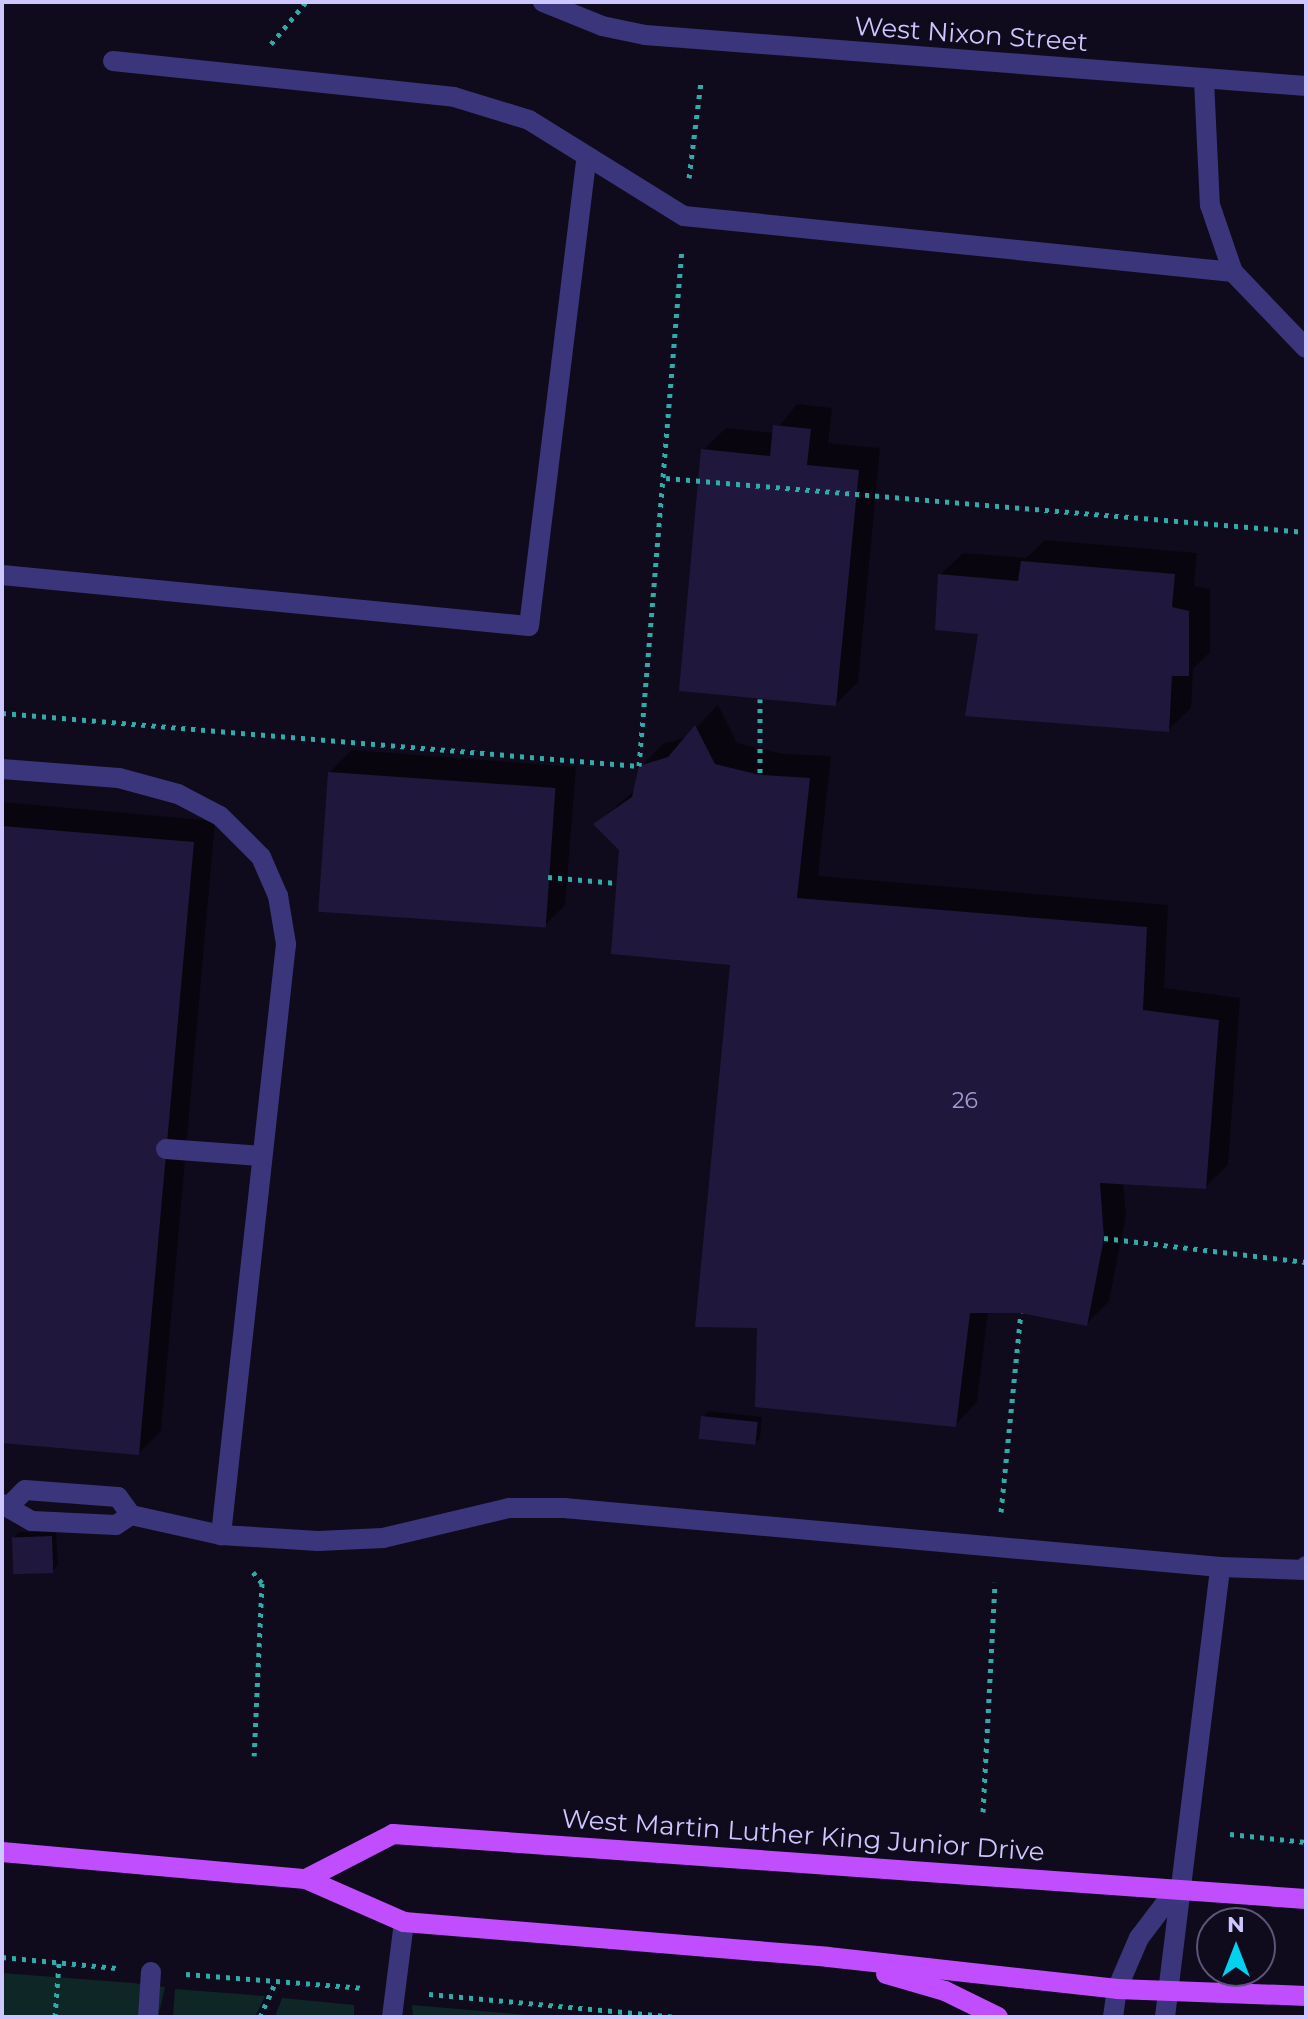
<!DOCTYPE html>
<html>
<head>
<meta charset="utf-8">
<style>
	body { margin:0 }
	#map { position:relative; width:1308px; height:2019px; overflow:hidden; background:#0f0b1c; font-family:Montserrat,sans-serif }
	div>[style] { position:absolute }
	.green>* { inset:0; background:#0e2626 }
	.shadow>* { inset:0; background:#0007 }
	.building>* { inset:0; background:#20173d; transform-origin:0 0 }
	.path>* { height:5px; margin-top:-2.5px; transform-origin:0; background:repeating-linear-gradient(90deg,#2daca8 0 4px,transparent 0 10px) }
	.minor>* { height:20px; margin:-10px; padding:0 10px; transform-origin:10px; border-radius:10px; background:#3b367b }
	.major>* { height:20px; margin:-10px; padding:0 10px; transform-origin:10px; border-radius:10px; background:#c14efe }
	span { translate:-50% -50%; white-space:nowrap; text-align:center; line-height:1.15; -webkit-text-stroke:6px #0f0b1c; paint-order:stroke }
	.number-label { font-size:22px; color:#a29bce }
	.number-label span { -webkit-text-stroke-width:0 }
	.street-label { font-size:26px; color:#cec7ff }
	.frame { position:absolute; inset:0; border:4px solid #cec7ff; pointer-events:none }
	.north { position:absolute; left:1196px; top:1907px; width:80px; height:80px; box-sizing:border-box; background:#0f0b1c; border:2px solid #5b5677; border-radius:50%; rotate:0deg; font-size:22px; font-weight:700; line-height:32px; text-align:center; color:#cec7ff }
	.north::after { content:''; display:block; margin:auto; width:28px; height:36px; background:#02d2f0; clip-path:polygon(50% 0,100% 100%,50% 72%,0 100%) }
</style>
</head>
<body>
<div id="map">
	<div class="green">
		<div style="clip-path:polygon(2px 1973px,133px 1983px,165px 1987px,158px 2017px,2px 2017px)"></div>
		<div style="clip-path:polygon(175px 1989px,265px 1996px,255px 2017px,173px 2017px)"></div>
		<div style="clip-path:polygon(282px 1998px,354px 2005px,354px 2017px,275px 2017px)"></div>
		<div style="clip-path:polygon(412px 2005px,550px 2017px,413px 2017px)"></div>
	</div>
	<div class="shadow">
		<div style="clip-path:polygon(797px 404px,832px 408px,828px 443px,880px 448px,858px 682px,836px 704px,703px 450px,726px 428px,774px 433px)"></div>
		<div style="clip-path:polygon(1045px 540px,1197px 553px,1194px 586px,1210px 589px,1210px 652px,1193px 669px,1191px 708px,1168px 730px,980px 632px,940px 575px,963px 553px,1026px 558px)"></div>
		<div style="clip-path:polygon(718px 705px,737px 743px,783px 754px,831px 756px,818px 876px,1168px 905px,1164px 988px,1240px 998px,1228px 1165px,1205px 1187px,1123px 1182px,1126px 1215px,1109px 1301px,1086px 1324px,1021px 1311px,988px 1311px,977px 1402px,955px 1425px,759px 1326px,732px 964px,596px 824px,636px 789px,641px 767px,663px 744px,687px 737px)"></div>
		<div style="clip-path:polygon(352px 750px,576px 767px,565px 905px,543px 927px,330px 772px)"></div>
		<div style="clip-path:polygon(2px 802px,215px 821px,161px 1431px,139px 1453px,2px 1441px)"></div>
		<div style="clip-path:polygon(708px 1411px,762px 1417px,760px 1438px,755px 1444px,703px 1417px)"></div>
		<div style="clip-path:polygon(19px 1532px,56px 1532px,58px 1565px,52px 1571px,14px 1538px)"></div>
	</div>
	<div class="building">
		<div style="clip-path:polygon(773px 425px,811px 429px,807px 465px,859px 470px,836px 706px,679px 691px,701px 449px,770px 456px)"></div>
		<div style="clip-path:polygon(1021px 561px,1175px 574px,1172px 607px,1189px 611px,1189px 676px,1172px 676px,1169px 732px,965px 716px,978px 634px,935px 630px,938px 574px,1018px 581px)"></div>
		<div style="clip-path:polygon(695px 725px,715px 764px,760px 775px,810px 778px,797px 898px,1147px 927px,1143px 1010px,1219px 1020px,1206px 1189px,1100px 1183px,1104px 1238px,1087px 1326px,1021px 1313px,970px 1313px,956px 1427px,755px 1407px,757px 1328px,695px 1327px,730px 965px,611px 954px,619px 850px,593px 824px,632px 797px,639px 766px,668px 757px)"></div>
		<div style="left:328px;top:772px;width:228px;height:140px;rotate:4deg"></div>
		<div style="clip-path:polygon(2px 826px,194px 842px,139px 1455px,2px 1443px)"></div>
		<div style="left:701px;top:1416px;width:57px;height:23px;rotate:6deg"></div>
		<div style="left:52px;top:1536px;width:37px;height:40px;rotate:88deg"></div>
	</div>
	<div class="path">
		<div style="left:1174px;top:3px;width:1px;rotate:-90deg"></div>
		<div style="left:271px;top:44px;width:55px;rotate:-50.2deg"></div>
		<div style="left:689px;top:178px;width:97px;rotate:-82.9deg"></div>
		<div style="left:666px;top:478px;width:642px;rotate:4.82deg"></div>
		<div style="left:760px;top:699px;width:76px;rotate:90deg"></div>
		<div style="left:2px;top:713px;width:639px;rotate:4.76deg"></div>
		<div style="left:639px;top:766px;width:520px;rotate:-85.25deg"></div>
		<div style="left:548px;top:877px;width:69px;rotate:5deg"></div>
		<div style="left:1104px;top:1238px;width:203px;rotate:6.8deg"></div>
		<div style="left:1001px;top:1512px;width:200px;rotate:-84.3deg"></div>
		<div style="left:253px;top:1572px;width:14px;rotate:51deg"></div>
		<div style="left:262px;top:1583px;width:173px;rotate:92.6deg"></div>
		<div style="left:983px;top:1812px;width:230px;rotate:-87deg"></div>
		<div style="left:1230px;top:1834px;width:76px;rotate:6deg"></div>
		<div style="left:2px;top:1957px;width:115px;rotate:5.5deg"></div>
		<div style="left:186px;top:1974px;width:179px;rotate:4.5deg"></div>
		<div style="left:429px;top:1994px;width:249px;rotate:5.3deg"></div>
		<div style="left:55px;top:2017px;width:55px;rotate:-85.8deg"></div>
		<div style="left:260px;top:2017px;width:39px;rotate:-66deg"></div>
	</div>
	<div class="minor">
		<div style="left:543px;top:2px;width:64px;rotate:22.1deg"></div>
		<div style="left:602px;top:26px;width:44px;rotate:11.8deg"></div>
		<div style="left:645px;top:35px;width:663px;rotate:4.41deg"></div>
		<div style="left:113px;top:61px;width:343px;rotate:6deg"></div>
		<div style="left:454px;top:97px;width:78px;rotate:17deg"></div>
		<div style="left:529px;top:120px;width:182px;rotate:31.8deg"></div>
		<div style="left:684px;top:216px;width:552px;rotate:5.82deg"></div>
		<div style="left:1204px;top:80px;width:125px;rotate:87.3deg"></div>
		<div style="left:1210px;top:205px;width:71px;rotate:71.1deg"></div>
		<div style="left:1233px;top:272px;width:105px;rotate:46.2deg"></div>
		<div style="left:2px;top:575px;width:529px;rotate:5.53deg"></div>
		<div style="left:529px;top:626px;width:469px;rotate:-83deg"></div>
		<div style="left:2px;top:769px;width:117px;rotate:4.4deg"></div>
		<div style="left:119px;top:778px;width:61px;rotate:15.2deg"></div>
		<div style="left:178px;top:794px;width:47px;rotate:27.6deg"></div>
		<div style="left:220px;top:816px;width:58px;rotate:45deg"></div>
		<div style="left:261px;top:857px;width:43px;rotate:66.4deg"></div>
		<div style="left:278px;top:896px;width:49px;rotate:80.5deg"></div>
		<div style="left:286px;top:944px;width:595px;rotate:96.28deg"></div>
		<div style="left:166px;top:1149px;width:96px;rotate:4.2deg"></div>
		<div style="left:2px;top:1504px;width:34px;rotate:30deg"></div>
		<div style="left:32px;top:1521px;width:84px;rotate:2.7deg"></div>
		<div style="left:116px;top:1525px;width:18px;rotate:-34deg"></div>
		<div style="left:10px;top:1505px;width:21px;rotate:-45deg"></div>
		<div style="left:25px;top:1490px;width:93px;rotate:4.3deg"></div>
		<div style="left:118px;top:1497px;width:22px;rotate:54deg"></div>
		<div style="left:131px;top:1515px;width:92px;rotate:12.5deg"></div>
		<div style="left:221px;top:1535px;width:97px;rotate:3.5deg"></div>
		<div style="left:318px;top:1541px;width:65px;rotate:-2.6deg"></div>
		<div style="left:383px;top:1538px;width:130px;rotate:-13.4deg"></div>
		<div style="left:509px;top:1508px;width:55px"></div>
		<div style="left:564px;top:1508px;width:659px;rotate:5.14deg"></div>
		<div style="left:1220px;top:1567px;width:86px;rotate:2deg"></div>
		<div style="left:1306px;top:1570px;width:4px;rotate:-90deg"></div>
		<div style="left:148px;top:2017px;width:45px;rotate:-86.2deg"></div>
		<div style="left:392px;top:2017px;width:96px;rotate:-82.8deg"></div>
		<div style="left:1113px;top:2017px;width:28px;rotate:-82deg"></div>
		<div style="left:1117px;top:1989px;width:56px;rotate:-66.7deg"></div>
		<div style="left:1139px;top:1938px;width:63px;rotate:-52.8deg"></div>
		<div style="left:1165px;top:2017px;width:453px;rotate:-83deg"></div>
	</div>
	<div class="major">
		<div style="left:2px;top:1852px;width:305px;rotate:5.1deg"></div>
		<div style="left:306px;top:1879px;width:107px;rotate:23.7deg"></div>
		<div style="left:404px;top:1922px;width:425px;rotate:4.7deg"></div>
		<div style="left:828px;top:1957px;width:291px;rotate:6.3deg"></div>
		<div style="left:1117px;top:1989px;width:189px;rotate:2.1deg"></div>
		<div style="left:306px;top:1879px;width:98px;rotate:-27.3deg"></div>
		<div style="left:393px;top:1834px;width:915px;rotate:4.07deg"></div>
		<div style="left:886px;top:1974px;width:61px;rotate:16.1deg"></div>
		<div style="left:945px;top:1991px;width:59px;rotate:26.1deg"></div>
	</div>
	<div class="number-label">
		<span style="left:965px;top:1101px">26</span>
	</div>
	<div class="street-label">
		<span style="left:971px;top:35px;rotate:4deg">West Nixon Street</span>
		<span style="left:803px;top:1836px;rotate:4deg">West Martin Luther King Junior Drive</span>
	</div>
	<div class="frame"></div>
	<div class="north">N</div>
</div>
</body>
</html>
